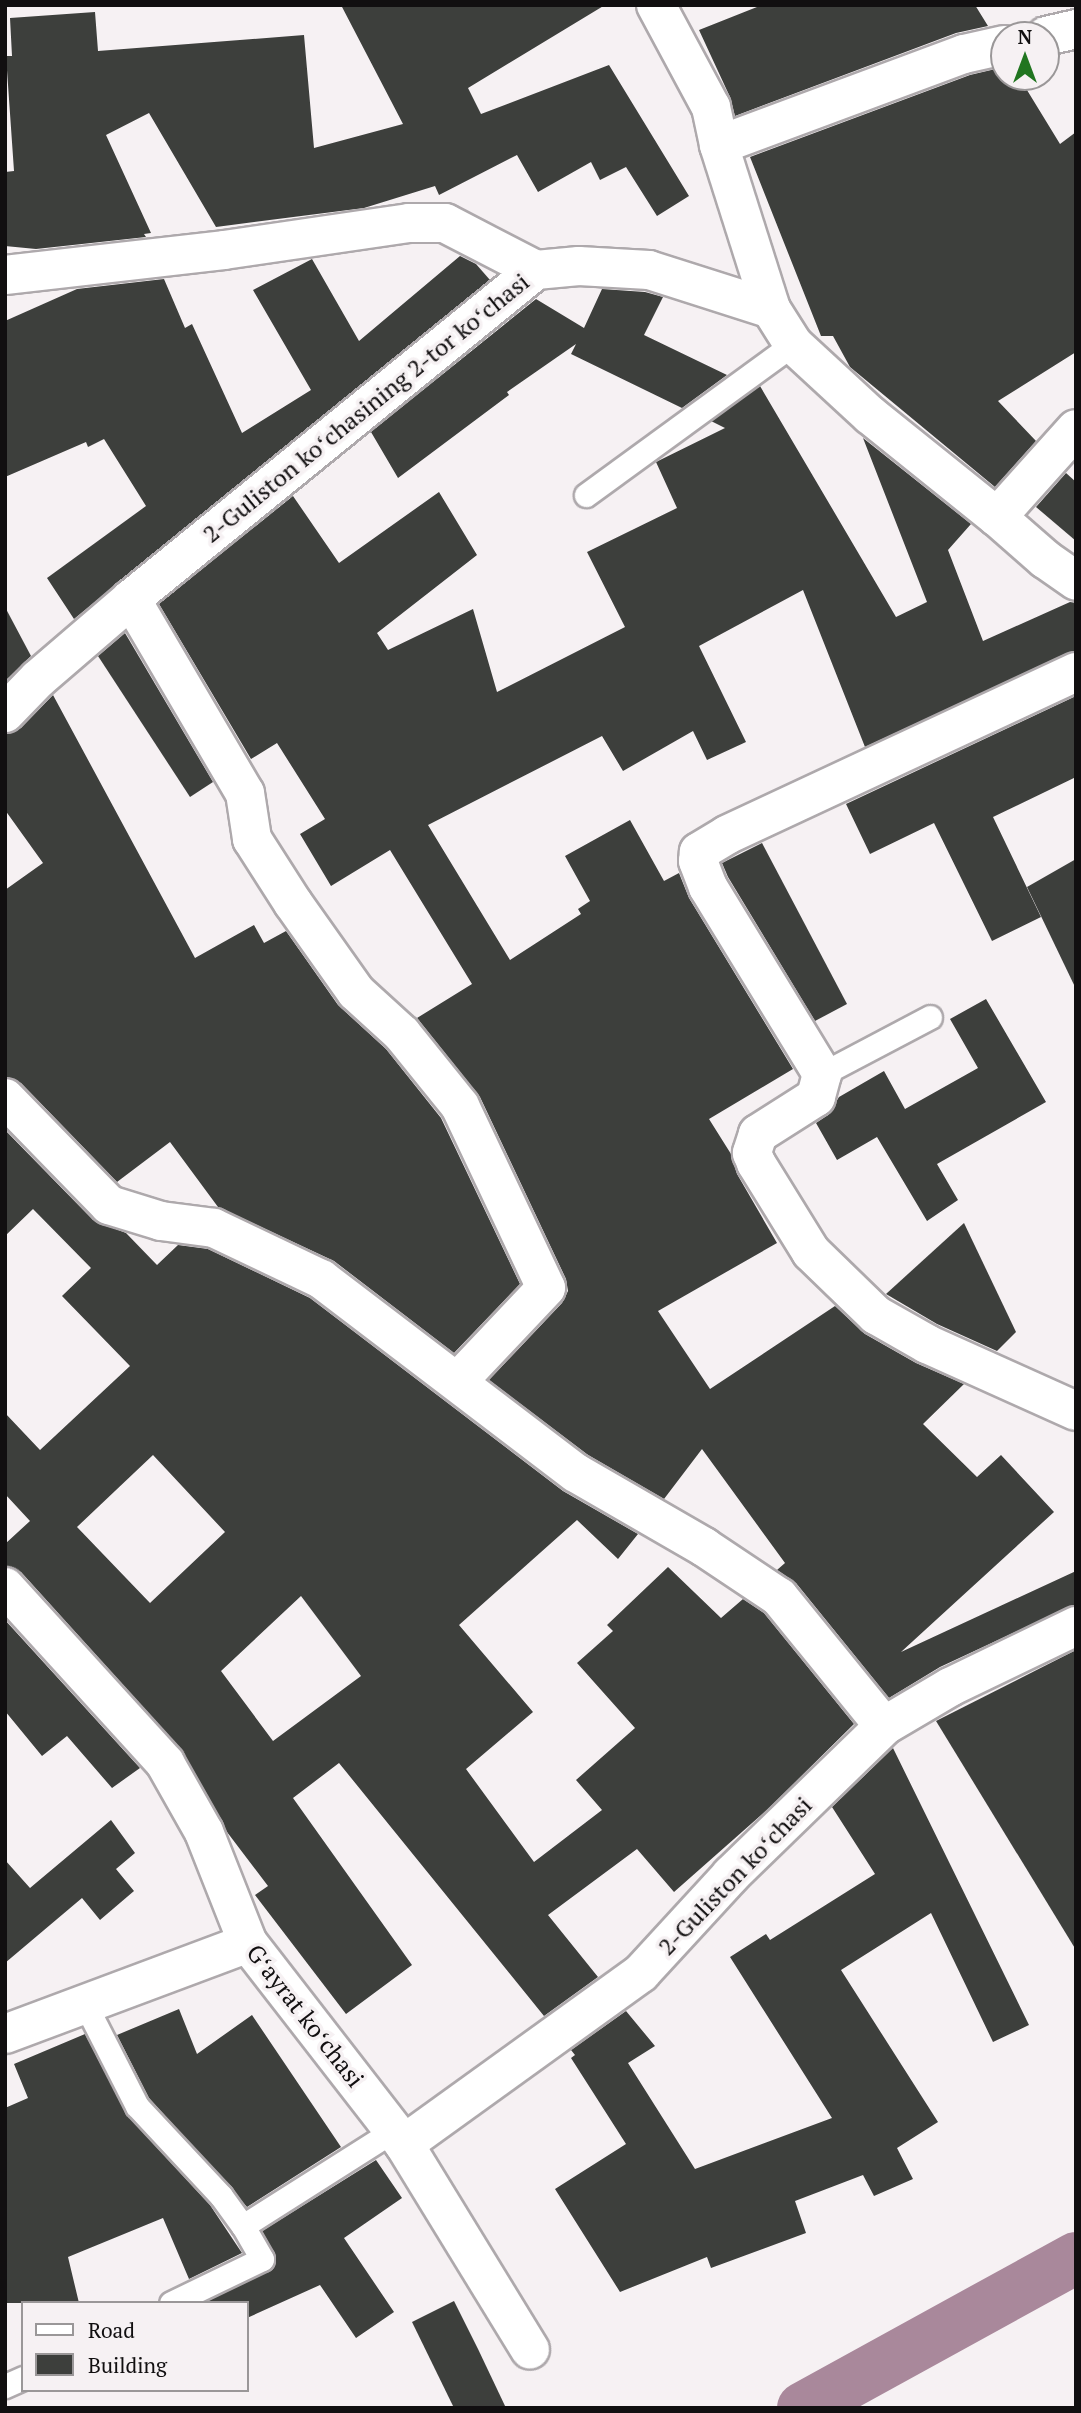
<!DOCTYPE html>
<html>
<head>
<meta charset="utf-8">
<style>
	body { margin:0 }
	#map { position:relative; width:1081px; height:2413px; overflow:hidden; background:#f6f1f3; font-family:"PT Serif",serif }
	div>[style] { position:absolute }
	.canal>* { height:52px; margin:-26px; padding:0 26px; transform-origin:26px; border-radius:26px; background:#a9889b }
	.building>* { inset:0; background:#3d3f3c }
	.roads { filter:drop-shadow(2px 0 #aea9ac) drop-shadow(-2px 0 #aea9ac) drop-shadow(0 2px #aea9ac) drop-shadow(0 -2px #aea9ac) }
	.lane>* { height:23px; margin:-11.5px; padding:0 11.5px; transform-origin:11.5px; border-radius:11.5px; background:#fff }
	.street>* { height:38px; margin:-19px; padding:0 19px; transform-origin:19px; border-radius:19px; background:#fff }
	span { translate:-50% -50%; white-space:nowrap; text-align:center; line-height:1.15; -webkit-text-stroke:7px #f6f1f3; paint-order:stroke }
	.street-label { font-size:24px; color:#110f10 }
	.frame { position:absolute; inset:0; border:7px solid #110f10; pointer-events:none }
	.legend { position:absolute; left:21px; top:2301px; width:228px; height:91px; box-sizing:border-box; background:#f6f1f3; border:2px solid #9a9798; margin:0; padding:9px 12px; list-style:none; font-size:21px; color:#110f10 }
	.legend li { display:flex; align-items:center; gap:14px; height:35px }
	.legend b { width:35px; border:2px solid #9a9798 }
	.north { position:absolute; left:990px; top:21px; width:70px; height:70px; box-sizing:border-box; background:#f6f1f3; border:2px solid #9a9798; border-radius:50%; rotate:0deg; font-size:19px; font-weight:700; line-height:28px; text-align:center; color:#110f10 }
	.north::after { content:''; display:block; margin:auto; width:24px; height:32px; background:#217520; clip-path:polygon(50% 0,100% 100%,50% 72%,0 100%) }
</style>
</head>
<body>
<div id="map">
	<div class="canal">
		<div style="left:803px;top:2408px;width:311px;rotate:-28.8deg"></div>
	</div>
	<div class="building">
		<div style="clip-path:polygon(341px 5px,605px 5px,468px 88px,481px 114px,609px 65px,689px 196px,657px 216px,626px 167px,600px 180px,591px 162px,538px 192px,517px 155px,439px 195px,435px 186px,364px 208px,216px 227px,149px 113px,106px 135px,151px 233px,144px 234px,146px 237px,36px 249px,5px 246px,5px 172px,14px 171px,6px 56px,12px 56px,10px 18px,95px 12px,98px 51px,304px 35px,314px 148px,403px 124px)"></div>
		<div style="clip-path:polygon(762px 5px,975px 5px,988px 26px,956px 33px,735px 116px,730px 97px,699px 30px)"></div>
		<div style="clip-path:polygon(1004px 67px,1004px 77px,1019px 77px,1060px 144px,1076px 132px,1076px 352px,998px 401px,1036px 441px,995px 487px,850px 367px,833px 336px,821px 336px,750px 157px,970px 75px)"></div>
		<div style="clip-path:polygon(460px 256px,476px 264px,490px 280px,74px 619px,47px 578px,146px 506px,104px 439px,88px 447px,86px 442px,5px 477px,5px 321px,77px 289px,164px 279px,185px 328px,192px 324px,242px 433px,311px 390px,253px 290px,312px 259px,359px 341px)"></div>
		<div style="clip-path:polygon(602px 289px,645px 292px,663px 297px,644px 335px,727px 375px,682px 408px,571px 354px,576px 344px,507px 392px,509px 395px,398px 478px,371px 432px,536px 299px,584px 328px)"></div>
		<div style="clip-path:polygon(760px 386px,896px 617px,927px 602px,863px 438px,971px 524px,948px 550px,983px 641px,1070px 602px,1076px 603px,1076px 650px,865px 747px,803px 590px,699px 646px,746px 742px,707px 760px,693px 731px,623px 771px,602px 736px,428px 825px,510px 960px,581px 914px,578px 909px,590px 901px,565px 856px,630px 820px,664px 881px,679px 873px,689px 898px,793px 1069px,709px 1119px,731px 1154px,737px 1174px,777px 1243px,658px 1311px,710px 1389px,835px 1306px,865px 1334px,916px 1363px,964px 1384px,923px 1424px,977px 1477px,1001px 1455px,1054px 1512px,901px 1652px,1076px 1571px,1076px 1604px,940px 1667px,889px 1698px,796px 1583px,777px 1570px,785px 1563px,702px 1449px,664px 1499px,588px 1455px,489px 1380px,562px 1303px,568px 1291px,566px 1279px,480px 1097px,417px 1018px,472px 984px,390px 850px,331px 886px,300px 834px,325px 819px,277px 743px,251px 759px,159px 604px,293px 496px,339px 563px,439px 492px,477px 555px,377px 633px,388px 650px,473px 609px,497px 692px,625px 627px,587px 552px,677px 508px,656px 462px,725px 428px,711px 421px)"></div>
		<div style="clip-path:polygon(1066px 473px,1076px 482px,1076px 541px,1036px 507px)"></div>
		<div style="clip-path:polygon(5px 607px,31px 656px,5px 681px)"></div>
		<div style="clip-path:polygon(125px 633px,213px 782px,190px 797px,98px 656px)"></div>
		<div style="clip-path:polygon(53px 695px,195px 958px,254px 925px,264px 943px,286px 931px,338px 1005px,386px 1049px,441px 1118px,520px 1284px,454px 1353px,334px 1261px,218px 1207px,170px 1142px,117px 1182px,21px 1083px,5px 1077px,5px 890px,43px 863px,5px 810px,5px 734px,21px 728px)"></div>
		<div style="clip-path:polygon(1076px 696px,1076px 777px,993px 817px,1041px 917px,992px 941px,934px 823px,870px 854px,846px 804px)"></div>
		<div style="clip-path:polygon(762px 843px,847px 1004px,815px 1021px,728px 877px,722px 863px)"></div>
		<div style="clip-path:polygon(1076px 859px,1076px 989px,1027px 887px)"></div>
		<div style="clip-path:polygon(986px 999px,1046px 1102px,937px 1164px,958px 1200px,927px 1221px,877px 1137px,837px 1160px,816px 1123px,828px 1115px,839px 1097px,884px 1071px,905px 1109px,978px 1068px,950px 1019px)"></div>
		<div style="clip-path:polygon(evenodd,5px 1130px,93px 1220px,126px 1233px,157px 1265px,178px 1245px,208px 1249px,310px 1298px,563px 1491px,638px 1534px,618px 1559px,577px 1520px,459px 1625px,533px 1712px,466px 1769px,534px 1862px,602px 1810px,576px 1780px,635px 1728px,577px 1663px,613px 1631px,607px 1625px,668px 1567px,721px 1618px,743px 1599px,764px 1613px,854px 1724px,768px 1809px,674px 1892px,637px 1849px,548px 1915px,598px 1977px,544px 2016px,339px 1763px,293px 1798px,412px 1965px,346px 2014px,255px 1895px,268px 1886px,227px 1832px,181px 1749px,21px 1572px,5px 1566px,5px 1544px,30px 1521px,5px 1494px,5px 1413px,40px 1450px,130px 1366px,62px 1296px,91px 1268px,33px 1209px,5px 1236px,5px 1130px,153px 1455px,225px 1532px,150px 1603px,77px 1527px,153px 1455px,5px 1130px,301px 1596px,361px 1676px,273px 1741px,221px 1671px,301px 1596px)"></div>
		<div style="clip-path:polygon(964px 1223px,1016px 1332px,997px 1351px,937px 1324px,886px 1294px)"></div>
		<div style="clip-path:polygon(5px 1620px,140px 1768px,112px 1788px,67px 1736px,42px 1756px,5px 1711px)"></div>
		<div style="clip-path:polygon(1076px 1650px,1076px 1950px,936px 1721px)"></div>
		<div style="clip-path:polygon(893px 1748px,1029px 2025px,993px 2042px,931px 1913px,841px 1970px,938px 2122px,897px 2148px,913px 2179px,874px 2196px,863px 2175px,795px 2201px,806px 2233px,711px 2268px,707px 2257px,620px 2292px,555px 2189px,626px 2144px,571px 2058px,575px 2055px,571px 2050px,626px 2011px,655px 2046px,628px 2063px,695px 2169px,832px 2118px,730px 1957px,766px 1934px,770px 1940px,875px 1874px,832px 1807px)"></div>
		<div style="clip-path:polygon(111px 1820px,135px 1853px,116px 1869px,134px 1891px,100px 1920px,82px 1898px,5px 1963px,5px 1860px,30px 1888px)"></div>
		<div style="clip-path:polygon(179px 2009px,197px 2054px,252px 2015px,341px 2147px,247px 2207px,149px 2098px,117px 2035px)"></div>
		<div style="clip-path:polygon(85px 2034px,127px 2115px,210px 2205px,242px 2253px,189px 2279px,163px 2218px,68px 2257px,79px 2303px,5px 2303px,5px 2108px,28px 2098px,14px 2064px)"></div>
		<div style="clip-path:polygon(376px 2160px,402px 2198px,344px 2238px,394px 2312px,356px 2338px,320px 2285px,247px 2318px,247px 2303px,204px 2303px,273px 2267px,274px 2253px,262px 2231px)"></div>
		<div style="clip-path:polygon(454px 2301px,478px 2349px,506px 2408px,454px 2408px,412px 2322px)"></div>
	</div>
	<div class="roads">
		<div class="lane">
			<div style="left:586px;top:495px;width:256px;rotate:-36.1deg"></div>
			<div style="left:822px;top:1074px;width:122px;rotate:-27.8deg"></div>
			<div style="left:85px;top:2004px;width:114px;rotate:63deg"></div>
			<div style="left:137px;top:2106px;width:123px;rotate:47deg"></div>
			<div style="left:221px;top:2196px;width:37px;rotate:54deg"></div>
			<div style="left:243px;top:2226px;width:179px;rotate:-32.4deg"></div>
			<div style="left:171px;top:2303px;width:101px;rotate:-25.8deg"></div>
			<div style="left:262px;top:2259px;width:38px;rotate:-120deg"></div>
			<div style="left:5px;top:2386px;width:20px;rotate:-24deg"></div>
		</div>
		<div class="street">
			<div style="left:656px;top:5px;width:116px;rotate:61.7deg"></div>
			<div style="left:711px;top:107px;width:39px;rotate:78deg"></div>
			<div style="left:719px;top:145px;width:172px;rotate:72.4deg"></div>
			<div style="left:1046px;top:36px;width:31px;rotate:-13deg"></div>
			<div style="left:719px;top:145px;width:261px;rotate:-20.4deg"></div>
			<div style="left:964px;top:54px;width:41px;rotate:-12.7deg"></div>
			<div style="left:536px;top:270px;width:43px;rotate:-5.3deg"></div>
			<div style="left:579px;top:266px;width:70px;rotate:3.3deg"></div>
			<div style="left:649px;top:270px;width:128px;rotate:17.7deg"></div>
			<div style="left:771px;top:309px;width:41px;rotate:57.8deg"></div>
			<div style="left:793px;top:344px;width:105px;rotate:42.7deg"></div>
			<div style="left:870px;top:415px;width:163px;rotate:38.8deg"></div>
			<div style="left:997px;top:517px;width:64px;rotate:41.2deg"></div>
			<div style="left:1045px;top:559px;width:38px;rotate:35deg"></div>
			<div style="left:5px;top:275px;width:220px;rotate:-6.5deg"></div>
			<div style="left:224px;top:250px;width:187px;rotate:-8.3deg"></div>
			<div style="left:409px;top:223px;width:36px"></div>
			<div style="left:445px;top:223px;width:102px;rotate:27.3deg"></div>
			<div style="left:997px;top:517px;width:118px;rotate:-48.1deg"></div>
			<div style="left:131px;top:599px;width:225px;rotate:59.6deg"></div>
			<div style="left:245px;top:793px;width:47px;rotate:81.3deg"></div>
			<div style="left:252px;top:839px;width:76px;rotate:57.4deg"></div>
			<div style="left:293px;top:903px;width:109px;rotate:54.7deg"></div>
			<div style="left:356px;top:992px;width:62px;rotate:42.4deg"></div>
			<div style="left:402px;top:1034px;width:92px;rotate:51.1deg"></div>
			<div style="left:460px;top:1106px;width:201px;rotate:64.7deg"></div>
			<div style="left:546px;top:1288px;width:129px;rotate:133.4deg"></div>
			<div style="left:1076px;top:672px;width:385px;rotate:155deg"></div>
			<div style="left:727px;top:835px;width:33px;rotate:149deg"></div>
			<div style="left:699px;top:852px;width:9px;rotate:96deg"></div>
			<div style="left:698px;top:861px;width:28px;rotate:69deg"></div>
			<div style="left:708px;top:887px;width:219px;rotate:58.6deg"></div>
			<div style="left:822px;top:1074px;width:24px;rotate:105deg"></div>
			<div style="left:816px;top:1097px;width:69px;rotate:147.5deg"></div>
			<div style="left:758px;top:1134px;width:20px;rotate:108deg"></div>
			<div style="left:752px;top:1153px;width:11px;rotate:68deg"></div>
			<div style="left:756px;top:1163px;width:105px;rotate:58.3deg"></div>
			<div style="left:811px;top:1252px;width:91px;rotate:44.1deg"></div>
			<div style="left:876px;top:1315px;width:59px;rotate:29.6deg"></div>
			<div style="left:927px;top:1344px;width:163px;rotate:24.2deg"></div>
			<div style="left:5px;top:713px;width:47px;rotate:-45.9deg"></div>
			<div style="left:38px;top:679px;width:123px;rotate:-40.7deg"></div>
			<div style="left:131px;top:599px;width:522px;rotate:-39.09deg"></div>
			<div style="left:5px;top:1098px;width:149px;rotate:45.8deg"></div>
			<div style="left:109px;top:1205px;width:54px;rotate:17.1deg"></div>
			<div style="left:161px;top:1221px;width:53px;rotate:7.5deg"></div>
			<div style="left:214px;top:1228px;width:119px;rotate:25.5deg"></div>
			<div style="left:321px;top:1279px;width:320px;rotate:37.3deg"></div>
			<div style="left:576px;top:1473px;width:148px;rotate:30deg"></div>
			<div style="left:704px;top:1547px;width:90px;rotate:33.7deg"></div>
			<div style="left:779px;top:1597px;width:166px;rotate:50.9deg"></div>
			<div style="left:5px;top:1587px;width:238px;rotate:47.7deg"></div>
			<div style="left:165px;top:1763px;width:79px;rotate:60.5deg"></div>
			<div style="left:204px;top:1832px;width:119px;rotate:68.4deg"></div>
			<div style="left:248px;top:1943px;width:254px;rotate:52.2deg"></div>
			<div style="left:404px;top:2144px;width:241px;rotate:58.5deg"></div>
			<div style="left:5px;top:2034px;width:259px;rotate:-20.5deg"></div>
			<div style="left:404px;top:2144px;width:292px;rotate:-35.8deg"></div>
			<div style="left:641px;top:1973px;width:133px;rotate:-47.4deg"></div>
			<div style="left:731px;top:1875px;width:214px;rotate:-44.2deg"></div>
			<div style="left:884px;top:1726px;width:77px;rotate:-30.6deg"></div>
			<div style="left:950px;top:1687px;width:140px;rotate:-25.8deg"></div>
		</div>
	</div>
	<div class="street-label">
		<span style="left:366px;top:408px;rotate:-39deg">2-Guliston koʻchasining 2-tor koʻchasi</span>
		<span style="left:735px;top:1876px;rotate:-46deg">2-Guliston koʻchasi</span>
		<span style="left:305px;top:2016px;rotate:52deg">Gʻayrat koʻchasi</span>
	</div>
	<div class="frame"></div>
	<ul class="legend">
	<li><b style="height:9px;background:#fff"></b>Road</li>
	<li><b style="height:19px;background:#3d3f3c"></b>Building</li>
	</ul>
	<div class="north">N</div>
</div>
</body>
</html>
